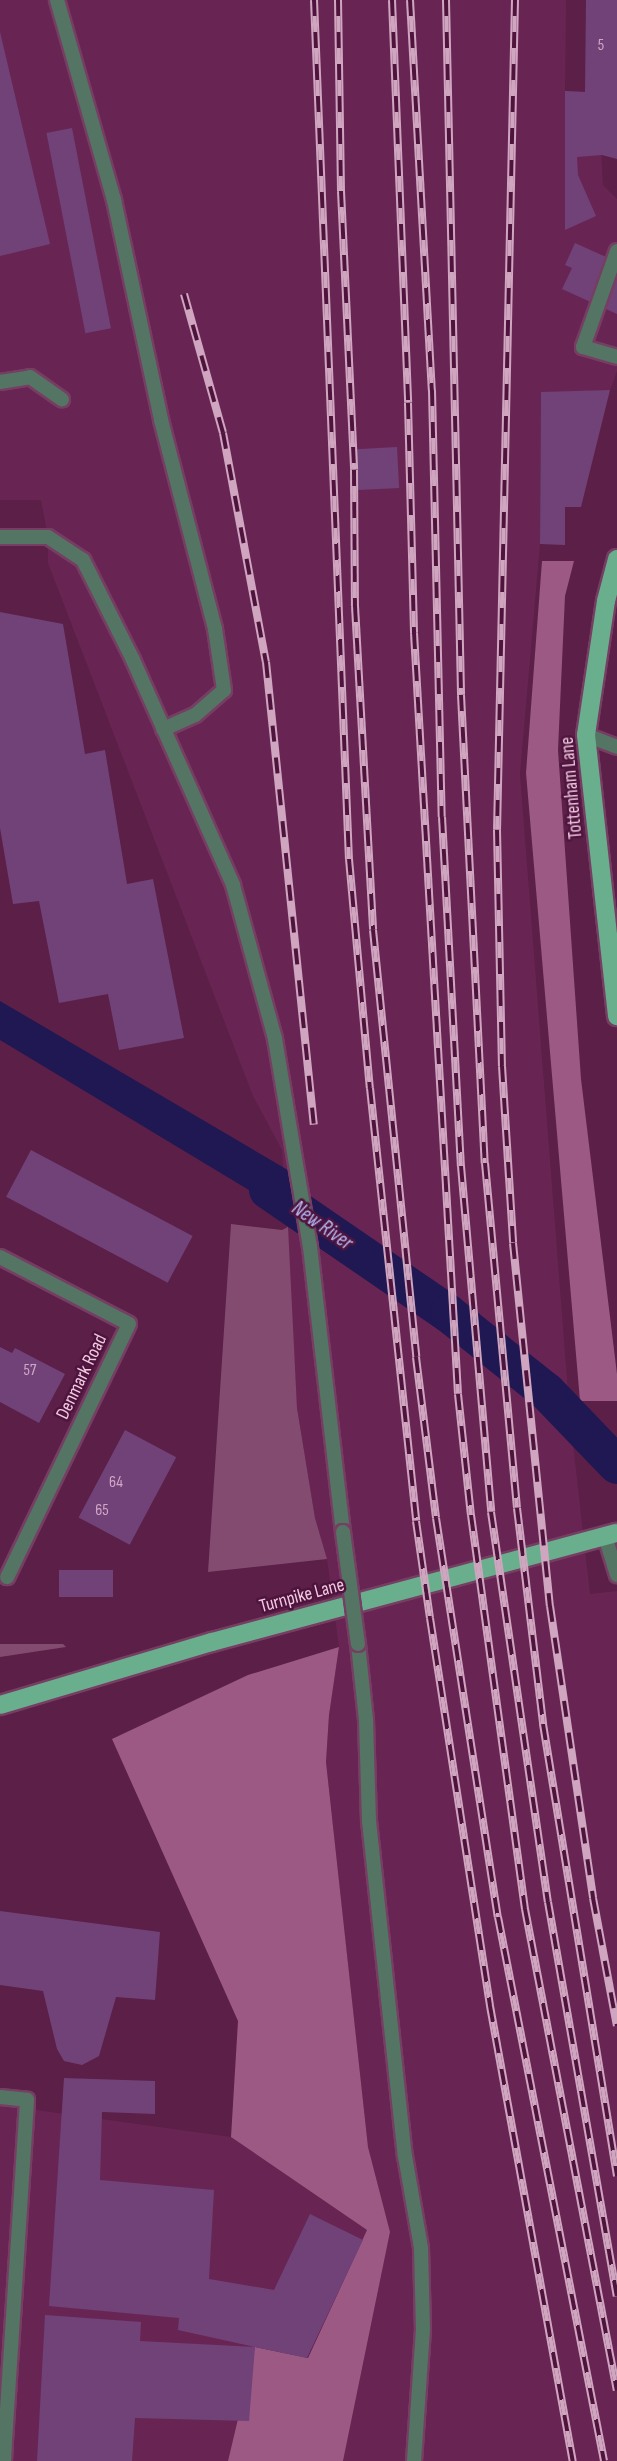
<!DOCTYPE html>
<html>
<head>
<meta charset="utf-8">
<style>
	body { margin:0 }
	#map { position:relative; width:617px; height:2461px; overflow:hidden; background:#5b1f48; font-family:"Sofia Sans Condensed",sans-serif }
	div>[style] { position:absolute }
	.built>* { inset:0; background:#682553 }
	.green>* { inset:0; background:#844b70 }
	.forest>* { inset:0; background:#9b5983 }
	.water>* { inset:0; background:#1f1853 }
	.canal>* { height:38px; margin:-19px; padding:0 19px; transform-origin:19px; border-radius:19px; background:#1f1853 }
	.building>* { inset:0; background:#714278; transform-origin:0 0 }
	.roads { filter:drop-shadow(2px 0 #763e63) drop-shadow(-2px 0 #763e63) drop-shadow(0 2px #763e63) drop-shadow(0 -2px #763e63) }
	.service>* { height:14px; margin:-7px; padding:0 7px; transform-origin:7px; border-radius:7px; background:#547564 }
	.minor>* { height:14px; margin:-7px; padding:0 7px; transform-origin:7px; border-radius:7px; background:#547564 }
	.tertiary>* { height:14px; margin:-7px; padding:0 7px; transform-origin:7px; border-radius:7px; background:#547564 }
	.primary>* { height:18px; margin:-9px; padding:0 9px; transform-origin:9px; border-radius:9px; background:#69af8d }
	.rail>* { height:8px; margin-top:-4px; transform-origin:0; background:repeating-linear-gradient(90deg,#4f143e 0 16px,#d0a5bf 0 32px); box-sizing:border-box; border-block:2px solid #d0a5bf }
	.bridges { filter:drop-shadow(2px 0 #763e63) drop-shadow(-2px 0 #763e63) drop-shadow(0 2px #763e63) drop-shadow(0 -2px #763e63) }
	.service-bridge>* { height:14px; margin:-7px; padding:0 7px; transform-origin:7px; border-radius:7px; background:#547564 }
	span { translate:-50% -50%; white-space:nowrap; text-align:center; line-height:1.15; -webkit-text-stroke:5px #4f143e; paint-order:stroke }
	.number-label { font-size:16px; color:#d0a8c6 }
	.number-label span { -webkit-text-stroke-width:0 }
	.street-label { font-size:19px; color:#f0cae0 }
	.water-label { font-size:21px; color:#b5b9f1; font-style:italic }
</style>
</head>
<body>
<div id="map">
	<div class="built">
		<div style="clip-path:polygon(0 0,566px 0,565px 91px,598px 92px,603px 185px,617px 199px,617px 371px,610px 390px,541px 393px,540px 544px,520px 774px,570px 1418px,590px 1594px,617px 1591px,617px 2461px,343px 2461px,390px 2232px,368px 2147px,326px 1762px,329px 1715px,339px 1647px,327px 1559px,315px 1518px,297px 1408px,282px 1150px,253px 1096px,48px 563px,48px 537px,41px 500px,0 500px)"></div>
		<div style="clip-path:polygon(0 2105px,231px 2137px,367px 2230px,307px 2358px,255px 2347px,228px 2461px,0 2461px)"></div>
	</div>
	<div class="green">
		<div style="clip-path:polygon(231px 1224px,282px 1230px,288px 1227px,297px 1408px,315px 1518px,327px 1559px,208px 1572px)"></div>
		<div style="clip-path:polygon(0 1644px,63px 1644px,66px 1647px,0 1657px)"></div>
	</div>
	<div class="forest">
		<div style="clip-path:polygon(542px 561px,574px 561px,565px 596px,558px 750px,581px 1079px,617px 1374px,617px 1401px,580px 1401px,526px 773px)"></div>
		<div style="clip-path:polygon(339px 1647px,329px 1715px,326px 1762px,368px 2147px,390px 2232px,343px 2461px,228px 2461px,255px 2347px,308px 2358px,367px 2230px,231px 2137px,238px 2021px,112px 1739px,248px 1675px)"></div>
	</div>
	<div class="water">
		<div style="clip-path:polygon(0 1001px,298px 1176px,307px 1225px,0 1040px)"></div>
	</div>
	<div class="canal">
		<div style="left:268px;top:1190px;width:219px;rotate:34.4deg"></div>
		<div style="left:449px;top:1314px;width:125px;rotate:38.5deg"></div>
		<div style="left:547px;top:1392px;width:101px;rotate:46.2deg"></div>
	</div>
	<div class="building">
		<div style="clip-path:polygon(586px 0,617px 0,617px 159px,602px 155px,577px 157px,578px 175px,596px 216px,565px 230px,565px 91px,585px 92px)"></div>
		<div style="clip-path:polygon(0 32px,50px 244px,0 256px)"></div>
		<div style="left:72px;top:128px;width:204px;height:26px;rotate:79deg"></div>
		<div style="clip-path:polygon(575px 243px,617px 262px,617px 314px,562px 289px,572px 268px,565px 265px)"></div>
		<div style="clip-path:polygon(610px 390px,581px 507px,565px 507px,565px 545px,540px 544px,541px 392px)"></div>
		<div style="left:397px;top:447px;width:41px;height:41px;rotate:87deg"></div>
		<div style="clip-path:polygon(0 612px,63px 624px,85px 754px,105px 750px,127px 884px,153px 879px,184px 1038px,119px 1050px,108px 994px,59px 1003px,39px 901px,13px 904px,0 828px)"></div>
		<div style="left:31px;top:1150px;width:183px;height:53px;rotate:28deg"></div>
		<div style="clip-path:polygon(0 1347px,12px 1353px,15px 1348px,65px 1374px,39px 1423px,0 1402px)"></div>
		<div style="left:125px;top:1430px;width:58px;height:99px;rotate:28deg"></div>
		<div style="left:113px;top:1570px;width:27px;height:54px;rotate:90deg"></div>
		<div style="clip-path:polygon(0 1911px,160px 1932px,155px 2000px,116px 1997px,99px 2056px,82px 2065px,64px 2061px,57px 2049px,43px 1991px,0 1985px)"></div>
		<div style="clip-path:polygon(64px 2078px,155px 2081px,155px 2114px,102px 2112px,100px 2180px,214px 2190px,209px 2279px,274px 2290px,310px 2214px,363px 2240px,307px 2358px,255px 2347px,249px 2421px,135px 2418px,132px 2461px,37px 2461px,45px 2315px,141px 2322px,140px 2341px,255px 2347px,178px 2330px,179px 2318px,49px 2306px)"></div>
	</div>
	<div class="roads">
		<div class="service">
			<div style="left:57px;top:0;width:208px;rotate:74.1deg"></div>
			<div style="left:114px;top:200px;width:225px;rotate:77.9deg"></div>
			<div style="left:161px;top:420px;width:216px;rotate:75.5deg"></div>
			<div style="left:215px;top:629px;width:62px;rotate:81.6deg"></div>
			<div style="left:224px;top:690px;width:38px;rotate:139deg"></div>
			<div style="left:195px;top:715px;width:35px;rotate:156deg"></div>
			<div style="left:617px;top:251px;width:102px;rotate:109.5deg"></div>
			<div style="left:583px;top:347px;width:35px;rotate:16deg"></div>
			<div style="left:0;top:382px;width:30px;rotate:-9deg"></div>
			<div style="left:30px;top:377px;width:39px;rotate:35deg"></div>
			<div style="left:48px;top:537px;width:42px;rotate:33.3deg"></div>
			<div style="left:83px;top:560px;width:112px;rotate:63.4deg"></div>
			<div style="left:133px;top:660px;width:246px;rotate:66deg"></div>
			<div style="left:233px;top:885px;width:160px;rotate:74.7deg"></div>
			<div style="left:275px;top:1039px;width:139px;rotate:80.5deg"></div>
			<div style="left:298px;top:1176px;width:72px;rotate:80.4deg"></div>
			<div style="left:310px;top:1247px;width:287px;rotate:83.4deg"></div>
			<div style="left:605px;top:1536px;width:41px;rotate:72.9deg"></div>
			<div style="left:358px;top:1644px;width:76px;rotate:84deg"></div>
			<div style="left:366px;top:1720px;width:101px;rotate:88.3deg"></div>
			<div style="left:369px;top:1821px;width:337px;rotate:83.9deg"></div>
			<div style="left:405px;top:2156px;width:93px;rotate:80.1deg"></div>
			<div style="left:421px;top:2248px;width:81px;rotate:88.6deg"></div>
			<div style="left:423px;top:2329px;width:132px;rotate:93.9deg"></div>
			<div style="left:0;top:2097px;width:27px;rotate:6deg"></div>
		</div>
		<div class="minor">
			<div style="left:0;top:537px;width:48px"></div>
			<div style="left:586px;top:735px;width:33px;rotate:21deg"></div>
			<div style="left:0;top:1257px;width:145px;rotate:27.4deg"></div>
			<div style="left:129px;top:1324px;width:281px;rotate:115.7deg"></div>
			<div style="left:5px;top:2441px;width:342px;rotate:-86.3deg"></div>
		</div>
		<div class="tertiary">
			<div style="left:0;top:2432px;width:10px;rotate:61deg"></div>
			<div style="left:5px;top:2441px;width:20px;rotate:93deg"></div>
		</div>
		<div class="primary">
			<div style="left:617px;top:559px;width:43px;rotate:104.7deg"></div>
			<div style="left:606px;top:601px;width:135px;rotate:98.5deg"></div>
			<div style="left:586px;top:735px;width:283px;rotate:83.7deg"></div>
			<div style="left:0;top:1705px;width:221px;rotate:-16.6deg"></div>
			<div style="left:212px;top:1642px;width:419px;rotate:-15.1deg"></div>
		</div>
	</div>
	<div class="rail">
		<div style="left:314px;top:0;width:860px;rotate:87.67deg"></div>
		<div style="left:349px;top:859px;width:230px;rotate:84.8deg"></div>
		<div style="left:370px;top:1088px;width:435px;rotate:83.9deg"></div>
		<div style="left:416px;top:1521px;width:98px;rotate:81.8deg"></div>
		<div style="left:430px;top:1618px;width:393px;rotate:81.2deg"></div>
		<div style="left:490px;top:2006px;width:463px;rotate:79.7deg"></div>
		<div style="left:338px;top:0;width:191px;rotate:89.1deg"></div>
		<div style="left:341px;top:191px;width:279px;rotate:87.3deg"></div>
		<div style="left:354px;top:470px;width:136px;rotate:89.6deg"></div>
		<div style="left:355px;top:606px;width:324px;rotate:86.8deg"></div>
		<div style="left:373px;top:930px;width:429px;rotate:84.2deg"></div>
		<div style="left:416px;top:1357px;width:162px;rotate:82.9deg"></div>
		<div style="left:436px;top:1518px;width:404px;rotate:81.2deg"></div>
		<div style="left:498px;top:1917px;width:554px;rotate:78.97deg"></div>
		<div style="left:392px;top:0;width:403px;rotate:87.7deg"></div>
		<div style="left:408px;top:403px;width:230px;rotate:88.5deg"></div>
		<div style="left:414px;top:633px;width:762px;rotate:86.69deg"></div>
		<div style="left:458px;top:1394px;width:122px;rotate:83.9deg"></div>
		<div style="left:471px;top:1515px;width:398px;rotate:82.2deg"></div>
		<div style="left:525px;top:1909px;width:490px;rotate:79.2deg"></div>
		<div style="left:410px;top:0;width:391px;rotate:86.8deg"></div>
		<div style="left:432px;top:390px;width:427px;rotate:88.7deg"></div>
		<div style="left:442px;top:817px;width:350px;rotate:86.9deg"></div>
		<div style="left:461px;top:1166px;width:347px;rotate:85deg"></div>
		<div style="left:491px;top:1512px;width:394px;rotate:81.7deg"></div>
		<div style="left:548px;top:1902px;width:400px;rotate:80.1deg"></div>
		<div style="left:446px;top:0;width:695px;rotate:88.76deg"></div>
		<div style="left:461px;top:695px;width:469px;rotate:87.1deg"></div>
		<div style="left:485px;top:1163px;width:346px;rotate:84.7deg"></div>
		<div style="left:517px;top:1508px;width:218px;rotate:83.1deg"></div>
		<div style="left:543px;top:1724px;width:458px;rotate:80.7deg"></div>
		<div style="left:515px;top:0;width:830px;rotate:91.24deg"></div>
		<div style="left:497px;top:830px;width:236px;rotate:88.8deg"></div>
		<div style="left:502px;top:1066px;width:177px;rotate:86.4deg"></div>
		<div style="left:513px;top:1243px;width:365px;rotate:84.2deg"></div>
		<div style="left:550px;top:1606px;width:295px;rotate:81.6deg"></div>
		<div style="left:593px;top:1898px;width:130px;rotate:79.4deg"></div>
		<div style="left:184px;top:294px;width:144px;rotate:74.3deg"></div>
		<div style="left:223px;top:433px;width:233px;rotate:79.4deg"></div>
		<div style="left:266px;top:662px;width:465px;rotate:84.1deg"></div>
	</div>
	<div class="bridges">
		<div class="service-bridge">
			<div style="left:343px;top:1532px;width:113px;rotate:82.4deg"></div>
		</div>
	</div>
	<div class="number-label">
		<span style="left:601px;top:46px">5</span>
		<span style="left:30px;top:1371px">57</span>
		<span style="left:116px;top:1483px">64</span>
		<span style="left:102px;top:1511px">65</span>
	</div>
	<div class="street-label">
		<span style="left:572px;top:788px;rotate:-95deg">Tottenham Lane</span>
		<span style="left:82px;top:1377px;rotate:-64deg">Denmark Road</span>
		<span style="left:302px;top:1596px;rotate:-15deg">Turnpike Lane</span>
	</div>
	<div class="water-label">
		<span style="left:322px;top:1226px;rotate:35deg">New River</span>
	</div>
</div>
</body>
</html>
